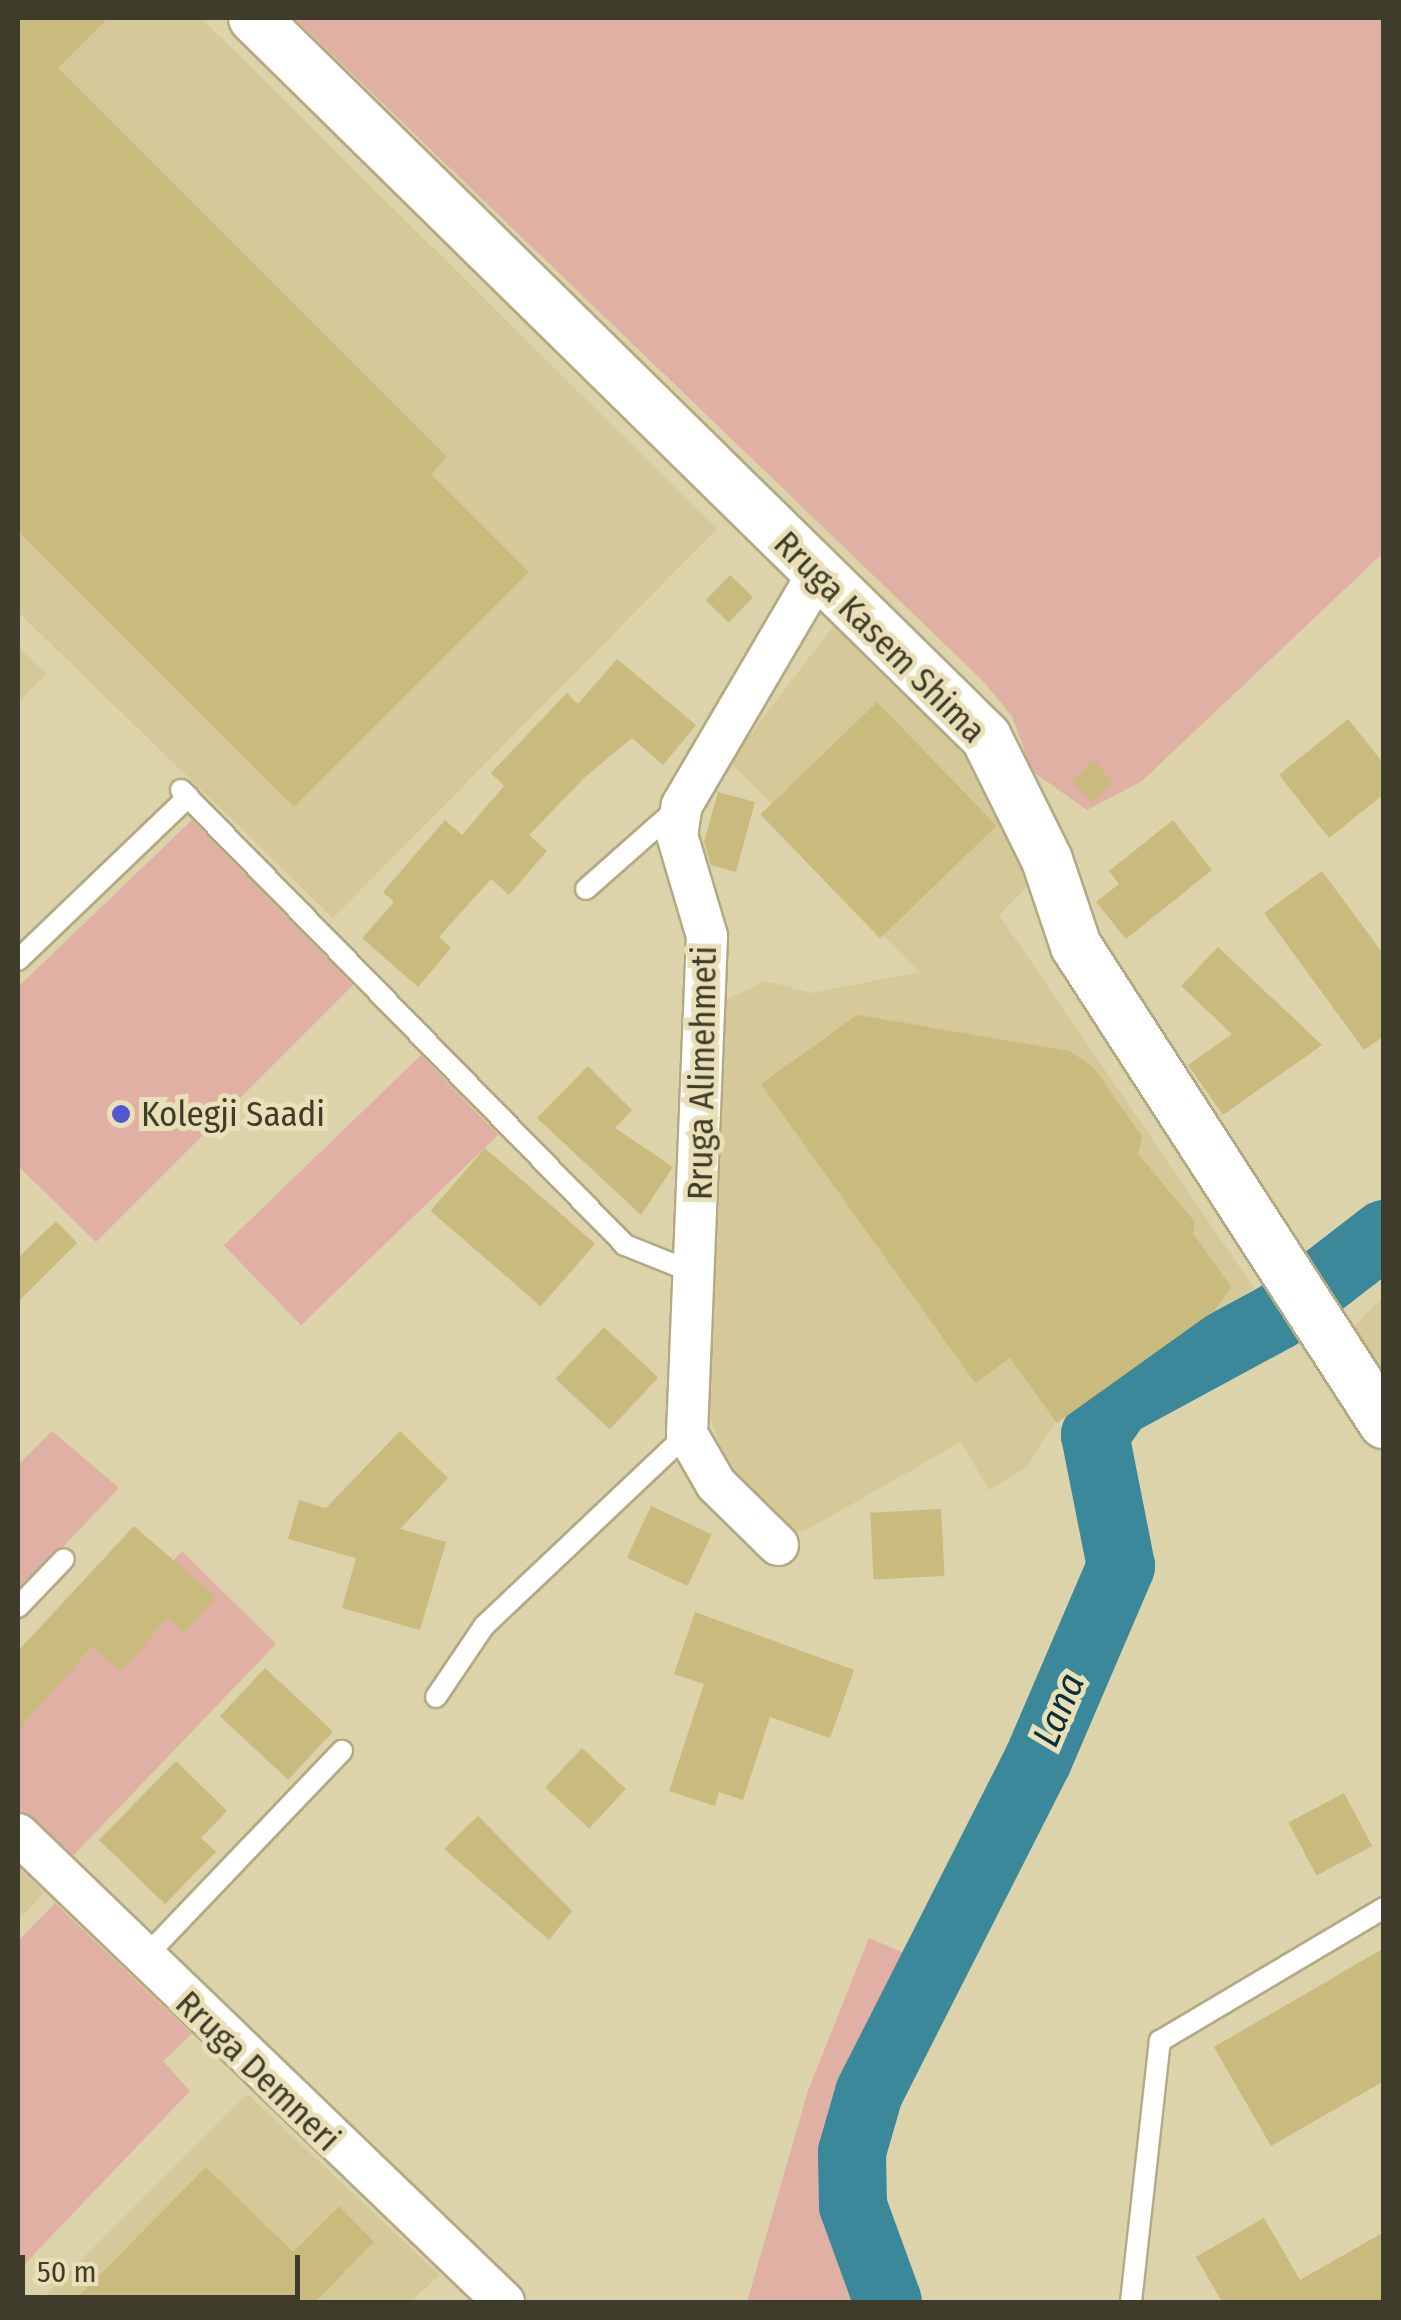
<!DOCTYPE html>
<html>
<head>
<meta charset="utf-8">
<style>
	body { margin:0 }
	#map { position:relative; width:1401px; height:2320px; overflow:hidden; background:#ddd3aa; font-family:"Fira Sans Condensed",sans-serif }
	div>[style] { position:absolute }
	.built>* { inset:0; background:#d5c999 }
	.green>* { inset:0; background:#dfb0a3; transform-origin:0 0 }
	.river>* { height:68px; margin:-34px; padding:0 34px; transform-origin:34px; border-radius:34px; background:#3a889a }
	.building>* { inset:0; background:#c9ba7e; transform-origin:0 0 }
	.roads { filter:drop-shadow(2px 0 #b3a982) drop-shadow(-2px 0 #b3a982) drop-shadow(0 2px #b3a982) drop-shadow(0 -2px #b3a982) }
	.service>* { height:20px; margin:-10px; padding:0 10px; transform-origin:10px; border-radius:10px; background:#fff }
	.minor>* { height:40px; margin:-20px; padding:0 20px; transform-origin:20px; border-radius:20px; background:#fff }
	.tertiary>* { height:50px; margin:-25px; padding:0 25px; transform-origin:25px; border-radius:25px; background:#fff }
	.dots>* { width:28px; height:28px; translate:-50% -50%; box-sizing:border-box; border:5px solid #eae0b7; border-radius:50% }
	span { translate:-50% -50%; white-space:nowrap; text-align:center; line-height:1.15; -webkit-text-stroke:10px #eae0b7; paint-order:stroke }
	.street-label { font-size:35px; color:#403c2c }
	.poi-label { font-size:35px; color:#403c2c }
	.left { translate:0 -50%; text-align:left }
	.water-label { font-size:38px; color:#082f37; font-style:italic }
	.frame { position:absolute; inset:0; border:20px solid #403c2c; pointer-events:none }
	.scale { position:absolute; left:20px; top:2255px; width:280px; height:45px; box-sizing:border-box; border:5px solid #403c2c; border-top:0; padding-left:12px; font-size:30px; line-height:35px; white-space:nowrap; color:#403c2c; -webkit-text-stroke:8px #eae0b7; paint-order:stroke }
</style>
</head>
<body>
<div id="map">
	<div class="built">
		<div style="clip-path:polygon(18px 18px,201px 18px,717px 529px,333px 918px,18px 612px)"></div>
		<div style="clip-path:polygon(838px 620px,984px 777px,1033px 880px,999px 915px,1254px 1288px,1064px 1408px,1027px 1467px,989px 1490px,961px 1442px,803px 1532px,783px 1527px,731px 1476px,705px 1403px,717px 1004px,765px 981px,812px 993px,920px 972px,765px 819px,775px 807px,729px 762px)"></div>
		<div style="clip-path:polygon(18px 645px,46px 674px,18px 703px)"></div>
		<div style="clip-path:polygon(1383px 1297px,1383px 1378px,1352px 1329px)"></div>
		<div style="clip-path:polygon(18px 1866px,44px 1893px,18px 1920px)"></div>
		<div style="clip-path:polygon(247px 2094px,440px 2275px,410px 2302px,39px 2302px)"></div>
	</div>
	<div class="green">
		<div style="clip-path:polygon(294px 18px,1383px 18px,1383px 553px,1142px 781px,1087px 810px,1032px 771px,1012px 716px,982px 680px)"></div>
		<div style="clip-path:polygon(192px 820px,353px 985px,96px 1242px,18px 1166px,18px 987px)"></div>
		<div style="left:421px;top:1055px;width:111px;height:274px;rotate:46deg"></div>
		<div style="clip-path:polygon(52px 1431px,119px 1488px,18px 1594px,18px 1465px)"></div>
		<div style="clip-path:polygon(182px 1551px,276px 1644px,69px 1860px,18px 1809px,18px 1727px)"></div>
		<div style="clip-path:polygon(55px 1903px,192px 2034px,163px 2061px,190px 2091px,18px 2271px,18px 1941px)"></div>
		<div style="clip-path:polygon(869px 1938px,909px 1955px,848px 2099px,827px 2181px,870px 2302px,747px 2302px,808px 2091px)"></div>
	</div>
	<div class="river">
		<div style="left:888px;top:2302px;width:102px;rotate:-110deg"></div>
		<div style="left:853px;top:2206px;width:54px;rotate:-91.1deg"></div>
		<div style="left:852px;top:2152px;width:61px;rotate:-73.9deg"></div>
		<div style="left:869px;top:2093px;width:373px;rotate:-63.1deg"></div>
		<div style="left:1038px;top:1760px;width:211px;rotate:-66.8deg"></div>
		<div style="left:1121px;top:1566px;width:134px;rotate:-101.2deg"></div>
		<div style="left:1095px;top:1435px;width:39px;rotate:-55deg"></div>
		<div style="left:1117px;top:1403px;width:183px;rotate:-28.4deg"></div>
		<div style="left:1278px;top:1316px;width:134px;rotate:-37.7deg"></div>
	</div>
	<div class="building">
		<div style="clip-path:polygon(18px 18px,108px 18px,58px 68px,447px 457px,431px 474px,529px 572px,294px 807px,18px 531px)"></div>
		<div style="left:730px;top:575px;width:32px;height:35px;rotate:44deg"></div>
		<div style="clip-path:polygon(617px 659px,696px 725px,663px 765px,632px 738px,585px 777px,529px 835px,547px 851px,509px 895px,491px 879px,439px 937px,451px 948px,418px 987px,362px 938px,394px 902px,383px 892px,445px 820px,462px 835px,504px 786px,491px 773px,567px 693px,578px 704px)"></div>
		<div style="left:877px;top:702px;width:172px;height:162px;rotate:46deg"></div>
		<div style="clip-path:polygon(1348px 719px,1384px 764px,1384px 794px,1329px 838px,1279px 775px)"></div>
		<div style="left:1093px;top:761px;width:29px;height:29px;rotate:46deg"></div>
		<div style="clip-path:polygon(718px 792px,755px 802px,736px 872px,711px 865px,704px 842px)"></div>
		<div style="clip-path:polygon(1173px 820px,1212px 870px,1126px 939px,1096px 902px,1119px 884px,1109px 871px)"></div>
		<div style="clip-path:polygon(1322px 871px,1384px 955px,1384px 1036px,1364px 1050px,1264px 913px)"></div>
		<div style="clip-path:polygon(1218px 947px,1322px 1045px,1223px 1115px,1188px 1065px,1232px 1034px,1181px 986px)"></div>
		<div style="clip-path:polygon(857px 1015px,1070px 1051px,1093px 1067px,1142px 1136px,1138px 1154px,1195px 1222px,1193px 1233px,1231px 1287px,1215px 1310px,1057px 1423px,1010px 1358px,975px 1383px,761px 1084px)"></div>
		<div style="clip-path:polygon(588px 1066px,632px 1110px,615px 1128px,673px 1167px,641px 1215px,537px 1118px)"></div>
		<div style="left:485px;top:1148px;width:146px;height:83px;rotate:41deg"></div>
		<div style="clip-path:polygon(56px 1221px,77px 1243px,18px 1302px,18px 1258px)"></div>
		<div style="left:604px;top:1327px;width:74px;height:71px;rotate:43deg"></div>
		<div style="clip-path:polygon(400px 1431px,448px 1478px,400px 1529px,446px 1542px,420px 1630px,342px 1608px,356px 1558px,288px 1539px,299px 1500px,326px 1508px)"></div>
		<div style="left:651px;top:1506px;width:67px;height:57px;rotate:25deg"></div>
		<div style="left:941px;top:1509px;width:67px;height:71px;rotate:87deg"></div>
		<div style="clip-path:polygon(134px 1526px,216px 1597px,184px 1633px,167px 1618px,121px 1672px,92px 1647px,18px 1730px,18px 1651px)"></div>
		<div style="clip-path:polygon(695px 1612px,854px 1670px,830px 1738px,770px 1717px,743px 1800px,719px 1792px,715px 1806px,669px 1791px,704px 1684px,674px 1674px)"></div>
		<div style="left:265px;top:1668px;width:93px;height:66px;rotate:43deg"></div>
		<div style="left:582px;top:1748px;width:60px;height:54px;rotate:43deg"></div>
		<div style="clip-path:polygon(176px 1761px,227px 1811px,201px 1838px,216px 1852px,165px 1904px,99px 1840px)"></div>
		<div style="left:1344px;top:1793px;width:60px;height:63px;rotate:62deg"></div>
		<div style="clip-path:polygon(478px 1816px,572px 1911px,549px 1940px,444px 1849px)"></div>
		<div style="clip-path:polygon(1384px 1948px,1384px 2081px,1271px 2146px,1214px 2047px)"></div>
		<div style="clip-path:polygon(206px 2167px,293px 2252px,339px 2206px,374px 2242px,315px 2302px,73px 2302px)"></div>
		<div style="clip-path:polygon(1264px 2218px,1300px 2280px,1384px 2232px,1384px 2302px,1222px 2302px,1196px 2257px)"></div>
	</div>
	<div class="roads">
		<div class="service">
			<div style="left:181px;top:790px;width:636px;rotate:45.7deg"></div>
			<div style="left:625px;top:1245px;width:78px;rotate:21.9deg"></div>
			<div style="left:586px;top:889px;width:127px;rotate:-41.5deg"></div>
			<div style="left:18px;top:960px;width:236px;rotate:-43.8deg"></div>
			<div style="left:18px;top:1607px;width:66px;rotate:-46.2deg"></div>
			<div style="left:436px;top:1697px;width:86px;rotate:-55.9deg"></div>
			<div style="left:484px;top:1626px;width:279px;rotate:-43.4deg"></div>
			<div style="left:143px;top:1959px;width:288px;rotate:-46.3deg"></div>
			<div style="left:1131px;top:2302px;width:263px;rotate:-83.7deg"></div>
			<div style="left:1160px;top:2041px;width:261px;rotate:-30.7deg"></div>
		</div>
		<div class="minor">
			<div style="left:778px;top:1545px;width:87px;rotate:-135.5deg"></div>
			<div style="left:716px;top:1484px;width:58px;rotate:-120.1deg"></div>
			<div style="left:687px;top:1434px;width:498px;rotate:-87.7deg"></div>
			<div style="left:707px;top:936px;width:105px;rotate:-106.5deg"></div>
			<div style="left:677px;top:835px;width:30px;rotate:-81deg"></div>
			<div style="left:682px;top:805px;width:269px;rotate:-59.6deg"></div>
			<div style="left:18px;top:1834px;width:675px;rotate:43.92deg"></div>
		</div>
		<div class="tertiary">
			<div style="left:254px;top:18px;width:1026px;rotate:44.49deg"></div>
			<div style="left:986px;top:737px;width:137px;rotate:63.6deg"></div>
			<div style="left:1047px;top:860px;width:91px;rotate:71.4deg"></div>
			<div style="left:1076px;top:946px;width:568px;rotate:57.15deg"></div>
		</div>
	</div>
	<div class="dots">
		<div style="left:121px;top:1114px;background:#5258cf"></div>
	</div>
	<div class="street-label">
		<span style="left:880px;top:637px;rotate:45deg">Rruga Kasem Shima</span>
		<span style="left:702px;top:1073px;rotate:-89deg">Rruga Alimehmeti</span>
		<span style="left:258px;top:2071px;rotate:44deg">Rruga Demneri</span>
	</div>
	<div class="poi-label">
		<span class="left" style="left:141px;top:1114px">Kolegji Saadi</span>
	</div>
	<div class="water-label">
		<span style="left:1059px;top:1710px;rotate:-67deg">Lana</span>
	</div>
	<div class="frame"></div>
	<div class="scale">50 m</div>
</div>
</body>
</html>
